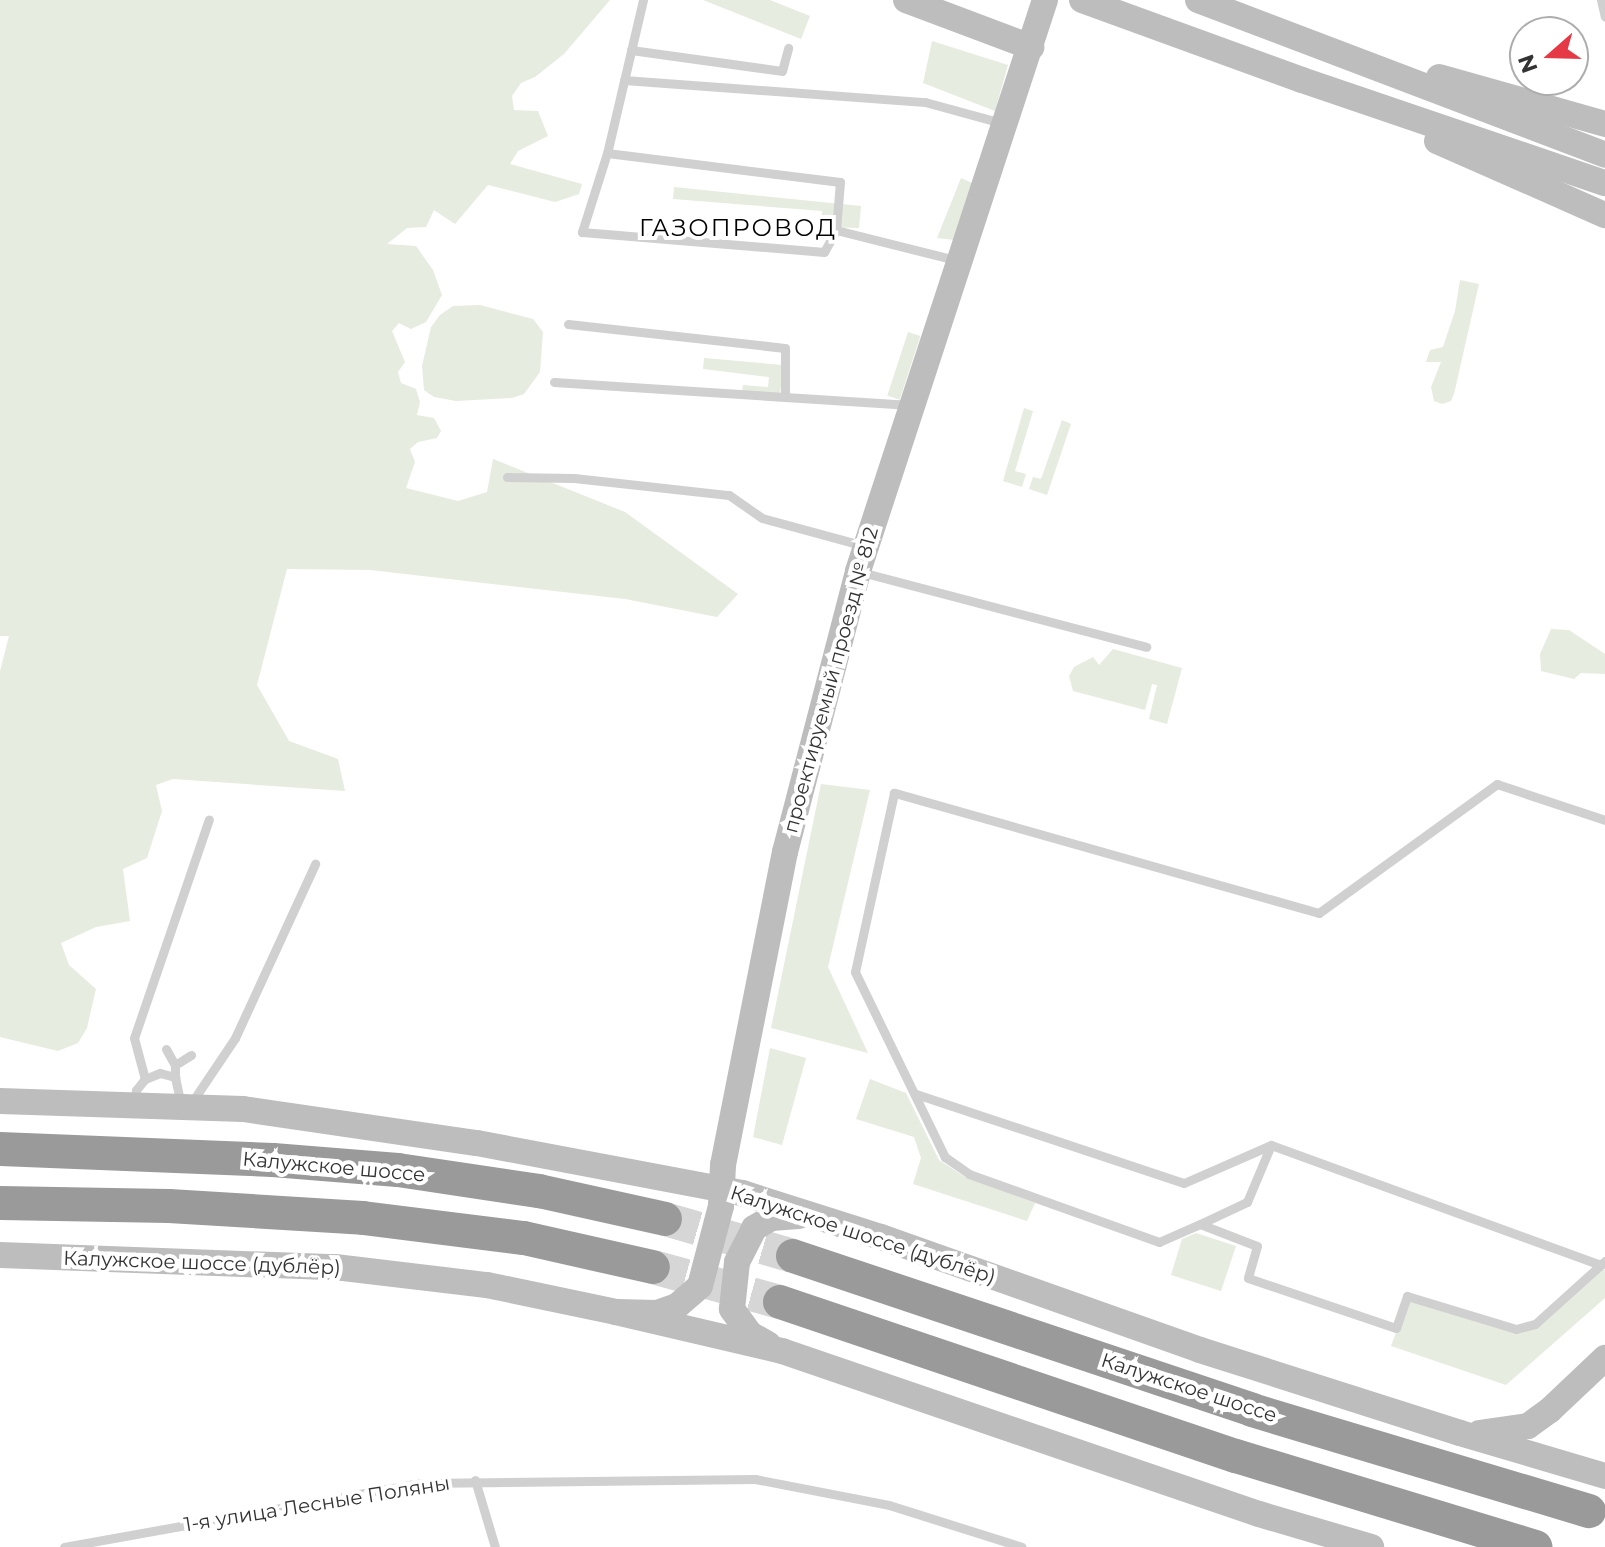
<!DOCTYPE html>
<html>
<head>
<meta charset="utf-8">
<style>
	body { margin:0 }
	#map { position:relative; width:1605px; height:1547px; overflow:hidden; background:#fff; font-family:Montserrat,sans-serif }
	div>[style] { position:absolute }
	.green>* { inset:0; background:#e6ecdf; transform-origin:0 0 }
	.highway-tunnel>* { height:34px; margin-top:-17px; transform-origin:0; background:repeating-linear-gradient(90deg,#d6d6d6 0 34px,transparent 0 51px) }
	.lane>* { height:9px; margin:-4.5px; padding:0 4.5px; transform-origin:4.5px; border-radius:4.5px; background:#d0d0d0 }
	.secondary>* { height:26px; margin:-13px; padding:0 13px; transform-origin:13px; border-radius:13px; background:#bdbdbd }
	.highway>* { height:34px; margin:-17px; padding:0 17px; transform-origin:17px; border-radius:17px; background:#9a9a9a }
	span { translate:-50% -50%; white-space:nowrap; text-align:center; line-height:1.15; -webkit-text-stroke:8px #fff; paint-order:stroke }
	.street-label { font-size:20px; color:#333 }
	.quarter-label { font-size:24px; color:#000; letter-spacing:2px }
	.north { position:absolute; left:1509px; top:16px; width:80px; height:80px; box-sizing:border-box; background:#fff; border:2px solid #adadad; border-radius:50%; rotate:250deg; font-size:22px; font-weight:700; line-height:32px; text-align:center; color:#333 }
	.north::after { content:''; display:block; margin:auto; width:28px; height:36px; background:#e63946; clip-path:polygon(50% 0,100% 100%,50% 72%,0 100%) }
</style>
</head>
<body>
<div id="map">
	<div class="green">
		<div style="clip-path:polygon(0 0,610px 0,564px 54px,535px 77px,521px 83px,512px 96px,514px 110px,538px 111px,548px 136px,518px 151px,510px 164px,582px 184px,579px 194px,555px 202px,488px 185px,455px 224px,434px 210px,426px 227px,407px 228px,387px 244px,416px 246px,433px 270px,442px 295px,426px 322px,411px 329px,399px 323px,392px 331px,405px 362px,398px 372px,401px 383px,416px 389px,420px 402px,417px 415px,434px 418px,441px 431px,437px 438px,418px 442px,410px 449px,415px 462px,406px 488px,458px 501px,487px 492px,493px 459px,625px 512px,738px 594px,717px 617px,625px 599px,370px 570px,287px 569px,257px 685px,289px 741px,338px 759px,345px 791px,173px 779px,156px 785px,162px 811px,147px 858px,123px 869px,130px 921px,96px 927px,61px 943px,69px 965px,96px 989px,87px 1028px,78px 1043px,58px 1051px,0 1037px,0 671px,9px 636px,0 636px)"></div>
		<div style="clip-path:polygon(703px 0,770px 0,810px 16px,801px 39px)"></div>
		<div style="clip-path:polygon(932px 41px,1008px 65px,995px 111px,923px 83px)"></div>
		<div style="clip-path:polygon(961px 178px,972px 183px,955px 240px,937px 238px)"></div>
		<div style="clip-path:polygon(674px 187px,861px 206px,859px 228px,821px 227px,822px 211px,673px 199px)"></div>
		<div style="clip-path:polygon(1460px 280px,1479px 284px,1454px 394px,1451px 401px,1442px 404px,1434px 401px,1431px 387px,1441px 362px,1426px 362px,1430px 350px,1443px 347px,1455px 311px)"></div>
		<div style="clip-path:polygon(480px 305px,533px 319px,543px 332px,540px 372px,524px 394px,512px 398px,456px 401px,434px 397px,424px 390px,422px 366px,431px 327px,440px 315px,453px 306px)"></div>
		<div style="left:908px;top:332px;width:13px;height:67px;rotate:18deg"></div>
		<div style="clip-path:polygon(704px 358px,783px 365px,780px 395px,742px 392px,743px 385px,768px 387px,769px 377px,703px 369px)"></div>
		<div style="clip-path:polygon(1024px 408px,1033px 411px,1015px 471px,1026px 474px,1022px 487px,1003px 481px)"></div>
		<div style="clip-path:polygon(1062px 420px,1071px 424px,1047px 495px,1029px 489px,1033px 477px,1041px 479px)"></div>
		<div style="clip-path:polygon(1551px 629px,1569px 630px,1605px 654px,1605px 674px,1581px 673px,1574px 679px,1541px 671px,1540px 654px)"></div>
		<div style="clip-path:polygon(1113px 649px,1182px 668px,1167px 724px,1149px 719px,1157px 685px,1152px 684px,1145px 710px,1073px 691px,1069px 676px,1074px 667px,1093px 657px,1099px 665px)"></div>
		<div style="clip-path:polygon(821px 784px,870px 790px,828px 967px,868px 1053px,771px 1028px)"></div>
		<div style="clip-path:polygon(770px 1048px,806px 1058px,782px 1145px,753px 1137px)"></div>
		<div style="clip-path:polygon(870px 1079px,906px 1093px,939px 1160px,965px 1177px,1035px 1203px,1027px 1221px,913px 1184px,921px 1158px,914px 1137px,856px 1119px)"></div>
		<div style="clip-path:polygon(1196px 1233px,1236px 1246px,1221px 1291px,1171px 1275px,1182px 1239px)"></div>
		<div style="clip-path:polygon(1600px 1269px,1605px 1270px,1605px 1298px,1506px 1385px,1391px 1346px,1408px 1300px,1517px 1332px,1536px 1327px)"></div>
	</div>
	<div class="highway-tunnel">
		<div style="left:665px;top:1219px;width:133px;rotate:16.1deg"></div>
		<div style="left:653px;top:1267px;width:132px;rotate:15.4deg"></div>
	</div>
	<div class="lane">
		<div style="left:643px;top:0;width:157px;rotate:103.2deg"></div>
		<div style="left:607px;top:153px;width:83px;rotate:107.6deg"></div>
		<div style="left:582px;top:232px;width:243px;rotate:4.7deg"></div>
		<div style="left:824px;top:252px;width:25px;rotate:-61deg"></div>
		<div style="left:836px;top:230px;width:123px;rotate:14.1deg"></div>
		<div style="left:1601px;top:0;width:17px;rotate:77deg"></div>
		<div style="left:631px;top:50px;width:152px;rotate:7.9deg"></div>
		<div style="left:782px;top:71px;width:24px;rotate:-75deg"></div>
		<div style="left:624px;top:80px;width:302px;rotate:4.2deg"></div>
		<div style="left:925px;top:102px;width:80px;rotate:15.3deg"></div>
		<div style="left:607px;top:153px;width:235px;rotate:7.1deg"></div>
		<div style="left:840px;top:182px;width:48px;rotate:94.8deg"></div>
		<div style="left:568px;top:324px;width:218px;rotate:6.3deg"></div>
		<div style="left:785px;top:348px;width:49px;rotate:90deg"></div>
		<div style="left:785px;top:397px;width:126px;rotate:3.6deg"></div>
		<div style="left:554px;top:382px;width:231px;rotate:3.7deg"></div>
		<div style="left:507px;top:477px;width:67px;rotate:0.9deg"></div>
		<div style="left:574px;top:478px;width:156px;rotate:6.3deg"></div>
		<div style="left:729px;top:495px;width:40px;rotate:34.9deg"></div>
		<div style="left:762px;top:518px;width:107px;rotate:15.2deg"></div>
		<div style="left:861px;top:572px;width:295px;rotate:14.7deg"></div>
		<div style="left:1605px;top:820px;width:114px;rotate:-161.6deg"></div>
		<div style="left:1497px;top:784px;width:220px;rotate:144.1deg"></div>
		<div style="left:1319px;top:913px;width:442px;rotate:-164.2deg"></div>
		<div style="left:894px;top:793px;width:183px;rotate:102.3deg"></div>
		<div style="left:855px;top:972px;width:206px;rotate:64.1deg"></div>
		<div style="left:945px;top:1157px;width:29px;rotate:35deg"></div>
		<div style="left:969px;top:1174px;width:202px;rotate:19.7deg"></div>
		<div style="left:1159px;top:1242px;width:45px;rotate:-23.7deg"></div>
		<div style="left:1200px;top:1224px;width:61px;rotate:21.1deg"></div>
		<div style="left:1257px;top:1246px;width:33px;rotate:106deg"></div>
		<div style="left:1248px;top:1278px;width:156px;rotate:18.7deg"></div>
		<div style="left:1396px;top:1328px;width:34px;rotate:-71deg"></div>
		<div style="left:1407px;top:1296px;width:114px;rotate:16.8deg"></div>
		<div style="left:1516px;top:1329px;width:20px;rotate:-15deg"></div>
		<div style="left:1535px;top:1324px;width:94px;rotate:-42deg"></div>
		<div style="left:166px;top:1049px;width:18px;rotate:61deg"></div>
		<div style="left:175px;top:1065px;width:12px;rotate:90deg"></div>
		<div style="left:175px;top:1065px;width:19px;rotate:-32deg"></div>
		<div style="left:145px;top:1079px;width:42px;rotate:-105deg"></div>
		<div style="left:134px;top:1038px;width:231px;rotate:-71.1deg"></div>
		<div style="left:916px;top:1094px;width:282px;rotate:18.4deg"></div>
		<div style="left:1184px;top:1183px;width:95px;rotate:-23.6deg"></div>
		<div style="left:1271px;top:1145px;width:351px;rotate:20deg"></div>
		<div style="left:134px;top:1103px;width:13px;rotate:-81deg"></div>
		<div style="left:136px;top:1090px;width:14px;rotate:-51deg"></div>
		<div style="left:145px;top:1079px;width:16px;rotate:-22deg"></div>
		<div style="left:160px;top:1073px;width:16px;rotate:15deg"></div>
		<div style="left:175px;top:1077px;width:29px;rotate:78deg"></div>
		<div style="left:190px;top:1105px;width:81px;rotate:-56.1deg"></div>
		<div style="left:235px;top:1038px;width:192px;rotate:-65.3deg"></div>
		<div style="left:1200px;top:1224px;width:52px;rotate:-25.1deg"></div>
		<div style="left:1247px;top:1202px;width:62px;rotate:-67.2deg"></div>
		<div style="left:475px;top:1480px;width:70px;rotate:73.4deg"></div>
		<div style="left:64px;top:1547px;width:362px;rotate:-10.2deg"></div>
		<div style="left:420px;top:1483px;width:335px;rotate:-0.7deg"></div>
		<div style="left:755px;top:1479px;width:136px;rotate:11deg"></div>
		<div style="left:889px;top:1505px;width:139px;rotate:17.5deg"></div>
	</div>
	<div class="secondary">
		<div style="left:906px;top:0;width:134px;rotate:20.6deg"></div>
		<div style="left:1082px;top:0;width:234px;rotate:20deg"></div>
		<div style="left:1302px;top:80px;width:320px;rotate:18.8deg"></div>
		<div style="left:1198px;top:0;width:436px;rotate:20.8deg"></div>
		<div style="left:1439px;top:77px;width:173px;rotate:15.8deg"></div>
		<div style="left:1437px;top:141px;width:184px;rotate:23.8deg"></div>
		<div style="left:0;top:1101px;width:243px;rotate:1.9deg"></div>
		<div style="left:243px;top:1109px;width:236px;rotate:8.3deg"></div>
		<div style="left:477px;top:1143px;width:270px;rotate:10.7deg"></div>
		<div style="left:742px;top:1193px;width:146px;rotate:17.6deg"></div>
		<div style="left:881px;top:1237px;width:338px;rotate:19.5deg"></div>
		<div style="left:1200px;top:1350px;width:273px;rotate:17.7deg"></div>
		<div style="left:1460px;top:1433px;width:151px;rotate:16.5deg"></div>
		<div style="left:0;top:1255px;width:335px;rotate:2.1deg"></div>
		<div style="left:335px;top:1267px;width:153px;rotate:6.8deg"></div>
		<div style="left:487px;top:1285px;width:132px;rotate:11.8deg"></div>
		<div style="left:616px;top:1312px;width:171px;rotate:13.2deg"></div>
		<div style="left:782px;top:1351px;width:504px;rotate:18.87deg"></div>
		<div style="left:1259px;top:1514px;width:117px;rotate:16.4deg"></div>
		<div style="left:616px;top:1312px;width:41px;rotate:1.4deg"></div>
		<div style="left:657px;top:1313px;width:21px;rotate:-19deg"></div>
		<div style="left:677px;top:1306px;width:30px;rotate:-41deg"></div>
		<div style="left:700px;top:1286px;width:83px;rotate:-75.3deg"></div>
		<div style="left:721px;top:1206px;width:41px;rotate:-87.2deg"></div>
		<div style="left:723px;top:1165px;width:319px;rotate:-78.8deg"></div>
		<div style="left:785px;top:852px;width:290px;rotate:-75.4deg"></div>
		<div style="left:858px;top:571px;width:601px;rotate:-71.87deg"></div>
		<div style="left:768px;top:1344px;width:21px;rotate:-151deg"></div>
		<div style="left:750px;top:1334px;width:31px;rotate:-126deg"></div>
		<div style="left:732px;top:1309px;width:47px;rotate:-83.9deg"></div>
		<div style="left:737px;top:1262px;width:38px;rotate:-63deg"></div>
		<div style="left:754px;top:1228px;width:20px;rotate:-30deg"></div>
		<div style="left:771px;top:1218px;width:28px;rotate:-4deg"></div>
		<div style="left:1479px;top:1433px;width:49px;rotate:-8.1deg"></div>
		<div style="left:1528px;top:1426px;width:27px;rotate:-36deg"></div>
		<div style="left:1550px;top:1410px;width:76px;rotate:-43.4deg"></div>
	</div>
	<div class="highway">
		<div style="left:0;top:1149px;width:273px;rotate:2.3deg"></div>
		<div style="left:273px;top:1160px;width:125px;rotate:4.6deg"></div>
		<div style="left:398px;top:1170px;width:143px;rotate:8.5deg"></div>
		<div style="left:539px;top:1191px;width:129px;rotate:12.5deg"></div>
		<div style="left:0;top:1203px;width:169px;rotate:1deg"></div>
		<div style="left:169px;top:1206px;width:194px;rotate:3.5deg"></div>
		<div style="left:363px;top:1218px;width:162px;rotate:7.1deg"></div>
		<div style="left:524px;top:1238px;width:132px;rotate:12.7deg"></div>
		<div style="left:793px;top:1256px;width:484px;rotate:18.5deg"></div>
		<div style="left:1252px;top:1410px;width:352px;rotate:16.7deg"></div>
		<div style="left:780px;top:1302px;width:481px;rotate:18.7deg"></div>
		<div style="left:1236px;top:1456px;width:313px;rotate:16.9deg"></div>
	</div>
	<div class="street-label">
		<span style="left:831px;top:680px;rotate:-75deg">проектируемый проезд № 812</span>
		<span style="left:334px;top:1167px;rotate:5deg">Калужское шоссе</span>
		<span style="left:863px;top:1235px;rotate:18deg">Калужское шоссе (дублёр)</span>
		<span style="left:202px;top:1263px;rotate:2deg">Калужское шоссе (дублёр)</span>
		<span style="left:1189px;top:1388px;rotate:18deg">Калужское шоссе</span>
		<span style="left:317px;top:1504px;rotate:-9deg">1-я улица Лесные Поляны</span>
	</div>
	<div class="quarter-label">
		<span style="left:738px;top:228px">ГАЗОПРОВОД</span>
	</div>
	<div class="north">N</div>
</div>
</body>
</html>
